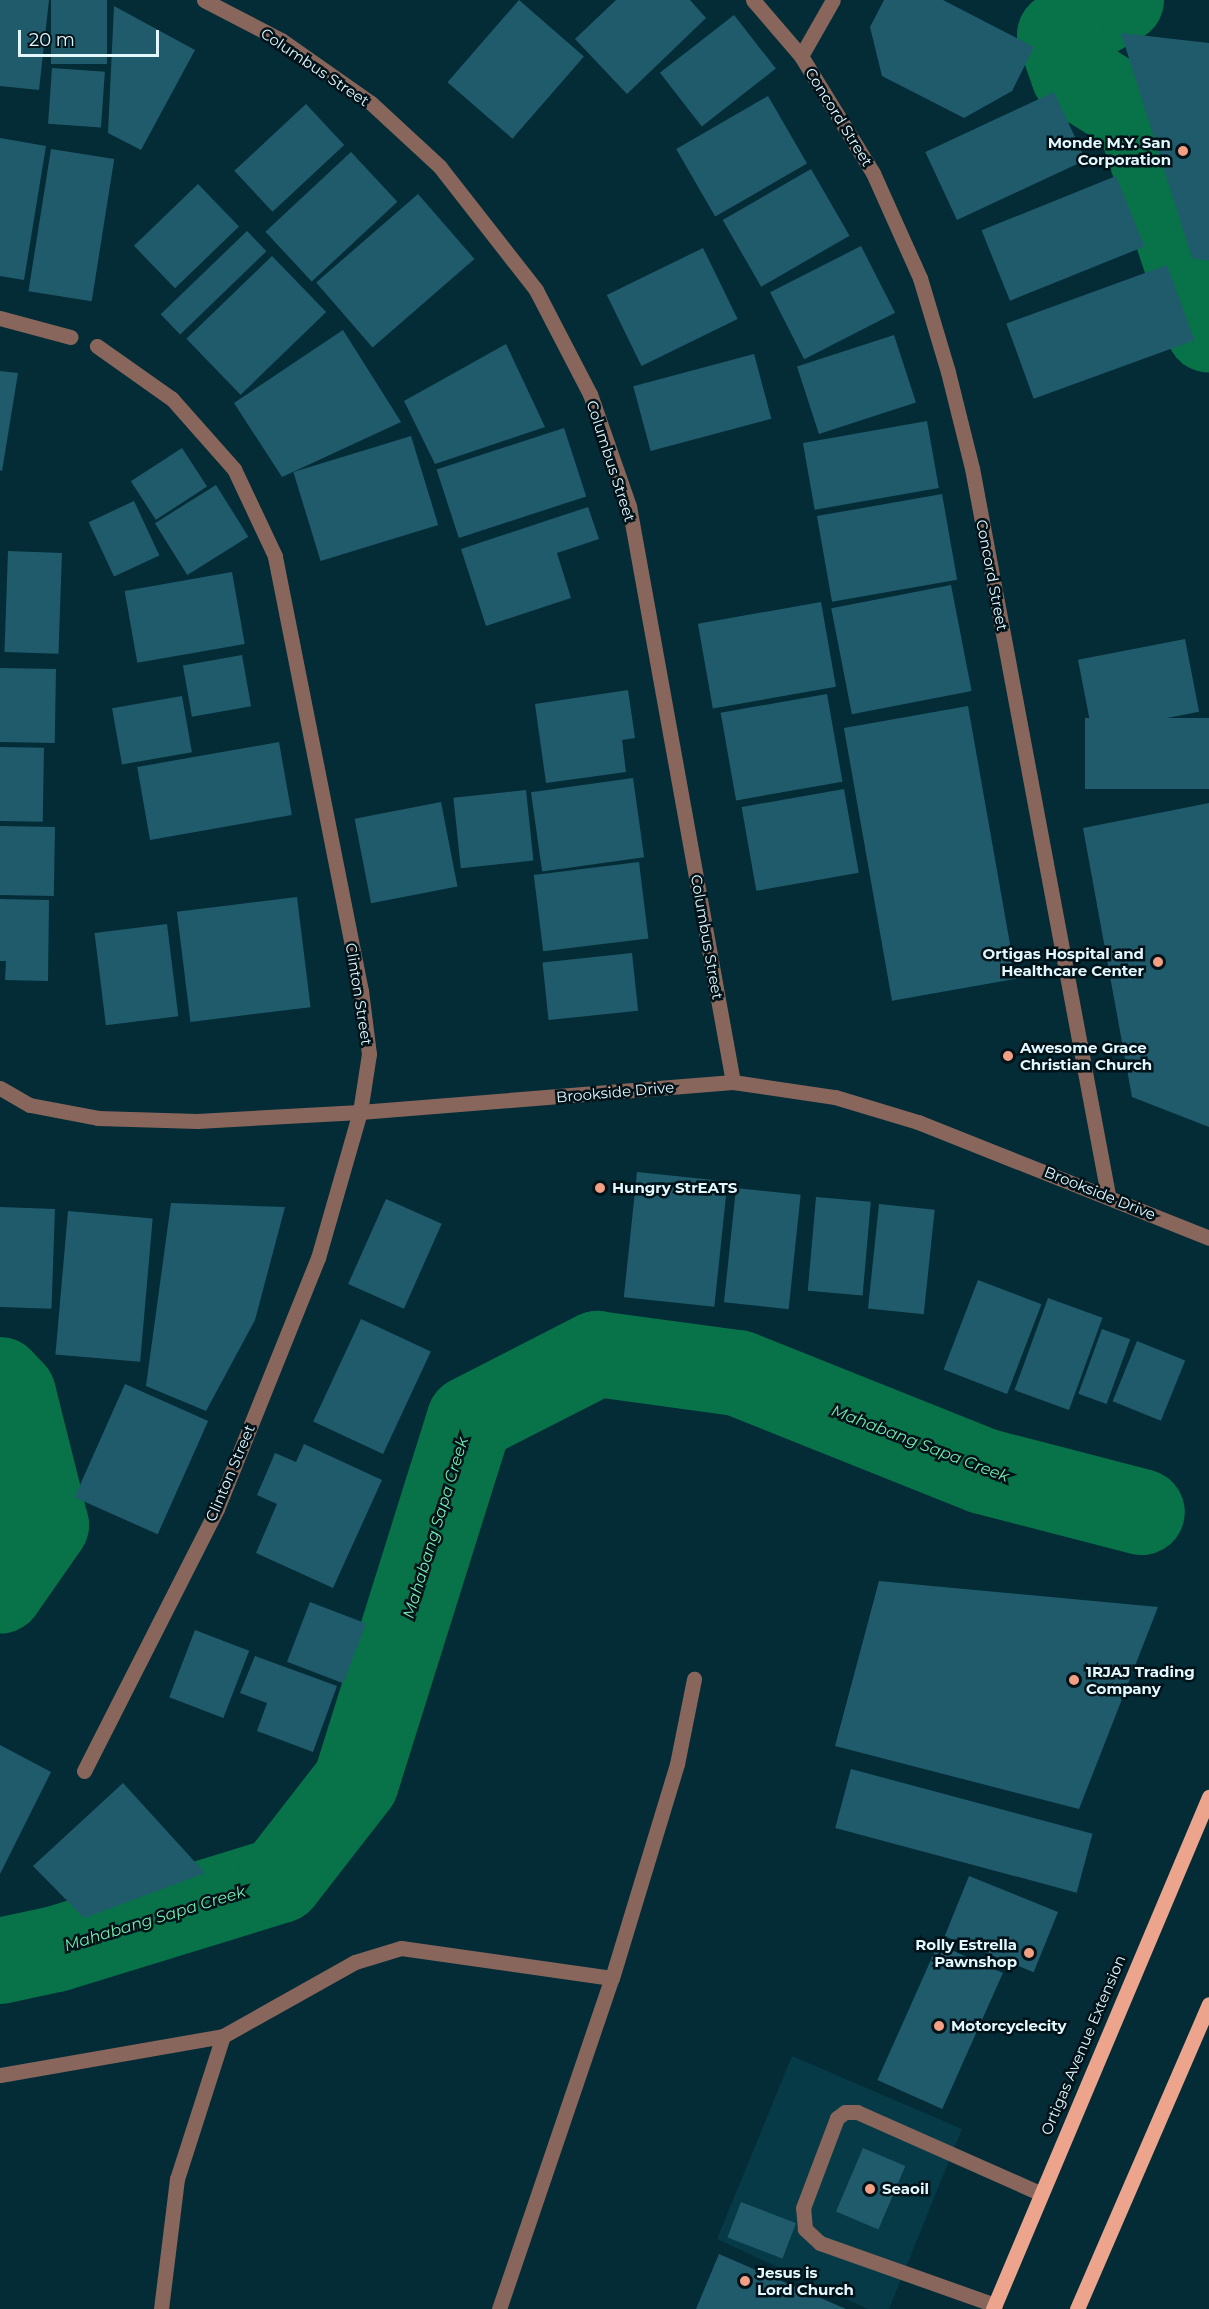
<!DOCTYPE html>
<html>
<head>
<meta charset="utf-8">
<style>
	body { margin:0 }
	#map { position:relative; width:1209px; height:2309px; overflow:hidden; background:#032c37; font-family:Montserrat,sans-serif }
	div>[style] { position:absolute }
	.built>* { inset:0; background:#063a47 }
	.river>* { height:86px; margin:-43px; padding:0 43px; transform-origin:43px; border-radius:43px; background:#087249 }
	.building>* { inset:0; background:#205b6c; transform-origin:0 0 }
	.service>* { height:15px; margin:-7.5px; padding:0 7.5px; transform-origin:7.5px; border-radius:7.5px; background:#89665b }
	.minor>* { height:15px; margin:-7.5px; padding:0 7.5px; transform-origin:7.5px; border-radius:7.5px; background:#89665b }
	.primary>* { height:15px; margin:-7.5px; padding:0 7.5px; transform-origin:7.5px; border-radius:7.5px; background:#eda48c }
	.dots>* { width:16px; height:16px; translate:-50% -50%; box-sizing:border-box; border:3px solid #011319; border-radius:50% }
	span { translate:-50% -50%; white-space:nowrap; text-align:center; line-height:1.15; -webkit-text-stroke:5px #011319; paint-order:stroke }
	.street-label { font-size:15px; color:#e3f7fe }
	.poi-label { font-size:15px; color:#e3f7fe; font-weight:700 }
	.right { translate:-100% -50%; text-align:right }
	.left { translate:0 -50%; text-align:left }
	.water-label { font-size:16px; color:#75ecaf; font-style:italic }
	.scale { position:absolute; left:18px; top:30px; width:141px; height:27px; box-sizing:border-box; border:3px solid #e3f7fe; border-top:0; padding-left:8px; font-size:18px; line-height:21px; white-space:nowrap; color:#e3f7fe; -webkit-text-stroke:4px #011319; paint-order:stroke }
</style>
</head>
<body>
<div id="map">
	<div class="built">
		<div style="clip-path:polygon(792px 2056px,962px 2129px,889px 2309px,868px 2309px,717px 2239px)"></div>
	</div>
	<div class="river">
		<div style="left:1121px;top:0;width:70px;rotate:150.2deg"></div>
		<div style="left:1060px;top:35px;width:42px;rotate:70.7deg"></div>
		<div style="left:1074px;top:75px;width:75px;rotate:32deg"></div>
		<div style="left:1138px;top:115px;width:226px;rotate:71.7deg"></div>
		<div style="left:0;top:1380px;width:19px;rotate:47deg"></div>
		<div style="left:13px;top:1394px;width:135px;rotate:75.9deg"></div>
		<div style="left:46px;top:1525px;width:80px;rotate:124.9deg"></div>
		<div style="left:0;top:1961px;width:57px;rotate:-12.1deg"></div>
		<div style="left:56px;top:1949px;width:234px;rotate:-17.1deg"></div>
		<div style="left:280px;top:1880px;width:124px;rotate:-52.2deg"></div>
		<div style="left:356px;top:1782px;width:380px;rotate:-72.6deg"></div>
		<div style="left:470px;top:1419px;width:143px;rotate:-27.1deg"></div>
		<div style="left:597px;top:1354px;width:142px;rotate:7.7deg"></div>
		<div style="left:738px;top:1373px;width:264px;rotate:21.8deg"></div>
		<div style="left:983px;top:1471px;width:164px;rotate:14.5deg"></div>
	</div>
	<div class="building">
		<div style="clip-path:polygon(0 0,49px 0,39px 90px,0 86px)"></div>
		<div style="left:51px;top:0;width:56px;height:64px"></div>
		<div style="left:519px;top:0;width:86px;height:109px;rotate:41deg"></div>
		<div style="clip-path:polygon(616px 0,690px 0,706px 18px,627px 94px,575px 39px)"></div>
		<div style="clip-path:polygon(884px 0,943px 0,1034px 47px,1012px 91px,964px 118px,882px 76px,870px 27px)"></div>
		<div style="clip-path:polygon(114px 6px,195px 50px,141px 150px,108px 133px)"></div>
		<div style="left:734px;top:15px;width:68px;height:94px;rotate:52deg"></div>
		<div style="clip-path:polygon(1121px 33px,1209px 43px,1209px 261px,1192px 258px)"></div>
		<div style="left:52px;top:68px;width:53px;height:56px;rotate:4deg"></div>
		<div style="left:1054px;top:92px;width:75px;height:142px;rotate:65deg"></div>
		<div style="left:768px;top:96px;width:78px;height:106px;rotate:60deg"></div>
		<div style="left:306px;top:104px;width:56px;height:98px;rotate:47deg"></div>
		<div style="clip-path:polygon(0 138px,46px 146px,24px 280px,0 276px)"></div>
		<div style="left:51px;top:149px;width:64px;height:144px;rotate:9deg"></div>
		<div style="left:351px;top:152px;width:68px;height:117px;rotate:47deg"></div>
		<div style="left:811px;top:169px;width:77px;height:102px;rotate:60deg"></div>
		<div style="left:1116px;top:176px;width:76px;height:145px;rotate:68deg"></div>
		<div style="left:198px;top:184px;width:59px;height:89px;rotate:46deg"></div>
		<div style="left:418px;top:194px;width:86px;height:135px;rotate:49deg"></div>
		<div style="left:247px;top:231px;width:28px;height:120px;rotate:46deg"></div>
		<div style="left:861px;top:246px;width:75px;height:102px;rotate:63deg"></div>
		<div style="left:703px;top:248px;width:79px;height:107px;rotate:64deg"></div>
		<div style="left:272px;top:256px;width:78px;height:119px;rotate:46deg"></div>
		<div style="left:1167px;top:265px;width:80px;height:171px;rotate:70deg"></div>
		<div style="clip-path:polygon(343px 330px,401px 422px,282px 477px,234px 403px)"></div>
		<div style="left:894px;top:335px;width:71px;height:102px;rotate:72deg"></div>
		<div style="clip-path:polygon(506px 344px,545px 427px,435px 464px,404px 401px)"></div>
		<div style="left:754px;top:354px;width:67px;height:125px;rotate:75deg"></div>
		<div style="clip-path:polygon(0 371px,18px 373px,2px 471px,0 470px)"></div>
		<div style="left:927px;top:421px;width:68px;height:126px;rotate:80deg"></div>
		<div style="left:564px;top:428px;width:72px;height:134px;rotate:72deg"></div>
		<div style="left:411px;top:436px;width:93px;height:123px;rotate:73deg"></div>
		<div style="left:182px;top:448px;width:46px;height:61px;rotate:57deg"></div>
		<div style="left:216px;top:485px;width:61px;height:72px;rotate:58deg"></div>
		<div style="left:942px;top:494px;width:87px;height:127px;rotate:80deg"></div>
		<div style="left:134px;top:501px;width:60px;height:50px;rotate:65deg"></div>
		<div style="clip-path:polygon(588px 507px,599px 539px,557px 553px,571px 598px,486px 626px,461px 549px)"></div>
		<div style="left:8px;top:551px;width:54px;height:101px;rotate:2deg"></div>
		<div style="left:232px;top:572px;width:73px;height:109px;rotate:80deg"></div>
		<div style="left:951px;top:585px;width:108px;height:122px;rotate:79deg"></div>
		<div style="left:821px;top:602px;width:86px;height:125px;rotate:80deg"></div>
		<div style="left:1185px;top:639px;width:74px;height:109px;rotate:79deg"></div>
		<div style="left:242px;top:655px;width:52px;height:60px;rotate:80deg"></div>
		<div style="left:0;top:668px;width:56px;height:74px;rotate:1deg"></div>
		<div style="clip-path:polygon(628px 690px,635px 738px,622px 740px,626px 772px,546px 783px,535px 704px)"></div>
		<div style="left:827px;top:694px;width:89px;height:108px;rotate:80deg"></div>
		<div style="left:182px;top:696px;width:57px;height:71px;rotate:80deg"></div>
		<div style="left:968px;top:706px;width:277px;height:126px;rotate:80deg"></div>
		<div style="left:1209px;top:718px;width:71px;height:124px;rotate:90deg"></div>
		<div style="left:279px;top:742px;width:74px;height:144px;rotate:80deg"></div>
		<div style="left:0;top:747px;width:44px;height:74px;rotate:1deg"></div>
		<div style="left:633px;top:778px;width:80px;height:103px;rotate:82deg"></div>
		<div style="left:844px;top:789px;width:85px;height:104px;rotate:80deg"></div>
		<div style="left:526px;top:790px;width:71px;height:73px;rotate:84deg"></div>
		<div style="left:441px;top:802px;width:86px;height:88px;rotate:79deg"></div>
		<div style="clip-path:polygon(1209px 803px,1209px 1127px,1132px 1097px,1083px 828px)"></div>
		<div style="left:0;top:826px;width:55px;height:69px;rotate:1deg"></div>
		<div style="left:639px;top:862px;width:77px;height:106px;rotate:83deg"></div>
		<div style="left:297px;top:897px;width:111px;height:121px;rotate:83deg"></div>
		<div style="clip-path:polygon(0 899px,49px 900px,48px 981px,5px 980px,6px 961px,0 961px)"></div>
		<div style="left:167px;top:924px;width:93px;height:73px;rotate:83deg"></div>
		<div style="left:632px;top:953px;width:58px;height:90px;rotate:84deg"></div>
		<div style="left:637px;top:1172px;width:91px;height:126px;rotate:6deg"></div>
		<div style="left:736px;top:1188px;width:65px;height:115px;rotate:6deg"></div>
		<div style="left:816px;top:1197px;width:55px;height:94px;rotate:5deg"></div>
		<div style="left:386px;top:1199px;width:61px;height:93px;rotate:24deg"></div>
		<div style="clip-path:polygon(171px 1203px,285px 1207px,255px 1320px,206px 1411px,146px 1386px)"></div>
		<div style="left:879px;top:1204px;width:56px;height:105px;rotate:6deg"></div>
		<div style="left:0;top:1207px;width:55px;height:100px;rotate:2deg"></div>
		<div style="left:68px;top:1211px;width:85px;height:144px;rotate:5deg"></div>
		<div style="left:978px;top:1280px;width:68px;height:96px;rotate:21deg"></div>
		<div style="left:1048px;top:1298px;width:58px;height:98px;rotate:20deg"></div>
		<div style="left:361px;top:1319px;width:77px;height:113px;rotate:25deg"></div>
		<div style="left:1102px;top:1329px;width:30px;height:69px;rotate:20deg"></div>
		<div style="left:1137px;top:1341px;width:52px;height:65px;rotate:22deg"></div>
		<div style="left:125px;top:1384px;width:91px;height:124px;rotate:24deg"></div>
		<div style="clip-path:polygon(304px 1444px,382px 1480px,333px 1588px,256px 1553px,277px 1504px,257px 1495px,275px 1453px,296px 1462px)"></div>
		<div style="clip-path:polygon(879px 1581px,1158px 1607px,1079px 1809px,835px 1746px)"></div>
		<div style="left:310px;top:1602px;width:60px;height:64px;rotate:21deg"></div>
		<div style="left:195px;top:1630px;width:58px;height:72px;rotate:21deg"></div>
		<div style="clip-path:polygon(255px 1656px,337px 1686px,313px 1752px,257px 1731px,267px 1703px,240px 1693px)"></div>
		<div style="clip-path:polygon(0 1745px,51px 1772px,0 1874px)"></div>
		<div style="left:851px;top:1769px;width:250px;height:61px;rotate:15deg"></div>
		<div style="clip-path:polygon(123px 1783px,205px 1873px,84px 1918px,33px 1866px)"></div>
		<div style="left:969px;top:1876px;width:96px;height:65px;rotate:22deg"></div>
		<div style="left:938px;top:1944px;width:71px;height:149px;rotate:24deg"></div>
		<div style="left:863px;top:2148px;width:46px;height:69px;rotate:23deg"></div>
		<div style="left:741px;top:2202px;width:59px;height:38px;rotate:21deg"></div>
		<div style="clip-path:polygon(719px 2254px,846px 2309px,696px 2309px)"></div>
	</div>
	<div class="service">
		<div style="left:995px;top:2305px;width:186px;rotate:-160.5deg"></div>
		<div style="left:820px;top:2243px;width:21px;rotate:-137deg"></div>
		<div style="left:805px;top:2229px;width:21px;rotate:-95deg"></div>
		<div style="left:803px;top:2208px;width:96px;rotate:-69.3deg"></div>
		<div style="left:837px;top:2118px;width:10px;rotate:-37deg"></div>
		<div style="left:845px;top:2112px;width:12px"></div>
		<div style="left:857px;top:2112px;width:200px;rotate:23.9deg"></div>
	</div>
	<div class="minor">
		<div style="left:204px;top:0;width:87px;rotate:27.5deg"></div>
		<div style="left:281px;top:40px;width:110px;rotate:35deg"></div>
		<div style="left:371px;top:103px;width:94px;rotate:42.8deg"></div>
		<div style="left:440px;top:167px;width:156px;rotate:52deg"></div>
		<div style="left:536px;top:290px;width:117px;rotate:62.6deg"></div>
		<div style="left:590px;top:394px;width:119px;rotate:70.8deg"></div>
		<div style="left:629px;top:506px;width:585px;rotate:79.77deg"></div>
		<div style="left:753px;top:0;width:74px;rotate:49.4deg"></div>
		<div style="left:801px;top:56px;width:137px;rotate:58.4deg"></div>
		<div style="left:873px;top:173px;width:115px;rotate:65.9deg"></div>
		<div style="left:920px;top:278px;width:98px;rotate:73.4deg"></div>
		<div style="left:948px;top:372px;width:99px;rotate:76deg"></div>
		<div style="left:972px;top:468px;width:740px;rotate:79.4deg"></div>
		<div style="left:801px;top:56px;width:64px;rotate:-60.3deg"></div>
		<div style="left:0;top:318px;width:73px;rotate:15deg"></div>
		<div style="left:0;top:1088px;width:34px;rotate:30deg"></div>
		<div style="left:30px;top:1105px;width:69px;rotate:10.8deg"></div>
		<div style="left:98px;top:1118px;width:99px;rotate:1.7deg"></div>
		<div style="left:197px;top:1121px;width:163px;rotate:-3.2deg"></div>
		<div style="left:360px;top:1112px;width:374px;rotate:-4.6deg"></div>
		<div style="left:733px;top:1082px;width:103px;rotate:8.4deg"></div>
		<div style="left:835px;top:1097px;width:87px;rotate:16.8deg"></div>
		<div style="left:918px;top:1122px;width:313px;rotate:21.7deg"></div>
		<div style="left:84px;top:1771px;width:294px;rotate:-63.1deg"></div>
		<div style="left:217px;top:1509px;width:271px;rotate:-68.1deg"></div>
		<div style="left:318px;top:1258px;width:152px;rotate:-74deg"></div>
		<div style="left:360px;top:1112px;width:59px;rotate:-81.2deg"></div>
		<div style="left:369px;top:1054px;width:64px;rotate:-97.2deg"></div>
		<div style="left:361px;top:991px;width:443px;rotate:-101.2deg"></div>
		<div style="left:275px;top:556px;width:96px;rotate:-115.2deg"></div>
		<div style="left:234px;top:469px;width:94px;rotate:-131.5deg"></div>
		<div style="left:172px;top:399px;width:92px;rotate:-144.8deg"></div>
		<div style="left:0;top:2075px;width:226px;rotate:-9.9deg"></div>
		<div style="left:223px;top:2036px;width:151px;rotate:-29.3deg"></div>
		<div style="left:355px;top:1962px;width:48px;rotate:-16.9deg"></div>
		<div style="left:401px;top:1948px;width:213px;rotate:8.1deg"></div>
		<div style="left:161px;top:2309px;width:131px;rotate:-83deg"></div>
		<div style="left:177px;top:2179px;width:150px;rotate:-72.2deg"></div>
		<div style="left:499px;top:2309px;width:350px;rotate:-71.2deg"></div>
		<div style="left:612px;top:1978px;width:224px;rotate:-73.1deg"></div>
		<div style="left:677px;top:1764px;width:87px;rotate:-78.7deg"></div>
	</div>
	<div class="primary">
		<div style="left:993px;top:2309px;width:556px;rotate:-67.13deg"></div>
		<div style="left:1077px;top:2309px;width:332px;rotate:-66.6deg"></div>
	</div>
	<div class="dots">
		<div style="left:1183px;top:151px;background:#f39f83"></div>
		<div style="left:1158px;top:962px;background:#f39f83"></div>
		<div style="left:1008px;top:1056px;background:#f39f83"></div>
		<div style="left:600px;top:1188px;background:#f39f83"></div>
		<div style="left:1074px;top:1680px;background:#f39f83"></div>
		<div style="left:1029px;top:1953px;background:#f39f83"></div>
		<div style="left:939px;top:2026px;background:#f39f83"></div>
		<div style="left:870px;top:2189px;background:#f39f83"></div>
		<div style="left:745px;top:2281px;background:#f39f83"></div>
	</div>
	<div class="street-label">
		<span style="left:315px;top:67px;rotate:34deg">Columbus Street</span>
		<span style="left:839px;top:117px;rotate:58deg">Concord Street</span>
		<span style="left:611px;top:461px;rotate:72deg">Columbus Street</span>
		<span style="left:992px;top:575px;rotate:79deg">Concord Street</span>
		<span style="left:707px;top:937px;rotate:80deg">Columbus Street</span>
		<span style="left:359px;top:994px;rotate:81deg">Clinton Street</span>
		<span style="left:615px;top:1092px;rotate:-5deg">Brookside Drive</span>
		<span style="left:1100px;top:1193px;rotate:22deg">Brookside Drive</span>
		<span style="left:230px;top:1473px;rotate:-67deg">Clinton Street</span>
		<span style="left:1083px;top:2045px;rotate:-67deg">Ortigas Avenue Extension</span>
	</div>
	<div class="poi-label">
		<span class="right" style="left:1171px;top:151px">Monde M.Y. San<br>Corporation</span>
		<span class="right" style="left:1144px;top:962px">Ortigas Hospital and<br>Healthcare Center</span>
		<span class="left" style="left:1020px;top:1056px">Awesome Grace<br>Christian Church</span>
		<span class="left" style="left:612px;top:1188px">Hungry StrEATS</span>
		<span class="left" style="left:1086px;top:1680px">1RJAJ Trading<br>Company</span>
		<span class="right" style="left:1017px;top:1953px">Rolly Estrella<br>Pawnshop</span>
		<span class="left" style="left:951px;top:2026px">Motorcyclecity</span>
		<span class="left" style="left:882px;top:2189px">Seaoil</span>
		<span class="left" style="left:757px;top:2281px">Jesus is<br>Lord Church</span>
	</div>
	<div class="water-label">
		<span style="left:920px;top:1444px;rotate:21deg">Mahabang Sapa Creek</span>
		<span style="left:436px;top:1528px;rotate:-73deg">Mahabang Sapa Creek</span>
		<span style="left:155px;top:1919px;rotate:-17deg">Mahabang Sapa Creek</span>
	</div>
	<div class="scale">20 m</div>
</div>
</body>
</html>
